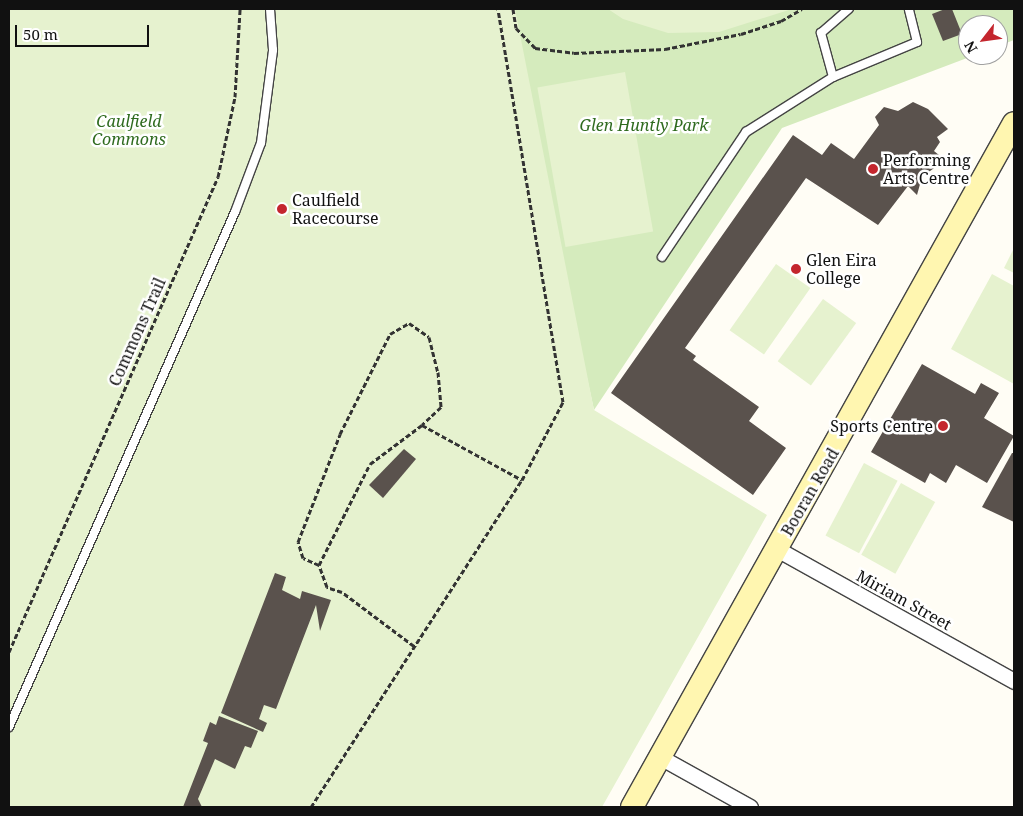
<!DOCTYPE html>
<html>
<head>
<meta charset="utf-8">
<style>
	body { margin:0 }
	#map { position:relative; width:1023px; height:816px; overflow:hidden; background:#fffdf5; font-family:"Noto Serif",serif }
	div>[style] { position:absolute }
	.green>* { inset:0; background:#d5ebbd }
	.pitch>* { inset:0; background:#e6f2cf; transform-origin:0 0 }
	.building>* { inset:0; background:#5a524d }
	.path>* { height:3px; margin-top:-1.5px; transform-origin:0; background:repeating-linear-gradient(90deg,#333 0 5px,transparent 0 7.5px) }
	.roads { filter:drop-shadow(1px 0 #444) drop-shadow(-1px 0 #444) drop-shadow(0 1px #444) drop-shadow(0 -1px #444) }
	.service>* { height:8px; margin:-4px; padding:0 4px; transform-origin:4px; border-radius:4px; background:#fff }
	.minor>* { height:15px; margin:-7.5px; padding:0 7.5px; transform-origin:7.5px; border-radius:7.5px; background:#fff }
	.secondary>* { height:22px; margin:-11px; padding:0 11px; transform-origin:11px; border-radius:11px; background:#fff6b0 }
	.dots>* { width:14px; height:14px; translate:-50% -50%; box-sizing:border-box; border:2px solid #fff; border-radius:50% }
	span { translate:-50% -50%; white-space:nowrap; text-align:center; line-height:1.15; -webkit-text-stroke:5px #fff; paint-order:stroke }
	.park-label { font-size:16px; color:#2f6b1f; font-style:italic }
	.poi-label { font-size:16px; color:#111 }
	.left { translate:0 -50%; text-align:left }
	.right { translate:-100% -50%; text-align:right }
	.street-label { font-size:16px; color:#111 }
	.frame { position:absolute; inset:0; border:10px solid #111; pointer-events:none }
	.north { position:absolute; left:958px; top:15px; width:50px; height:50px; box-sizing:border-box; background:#fff; border:1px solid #a0a0a0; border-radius:50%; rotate:240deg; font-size:14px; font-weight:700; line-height:20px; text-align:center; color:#111 }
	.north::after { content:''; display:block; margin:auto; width:18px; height:22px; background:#c4262e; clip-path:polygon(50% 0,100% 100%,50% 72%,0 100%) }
	.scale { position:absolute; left:15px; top:25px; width:134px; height:22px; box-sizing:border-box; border:2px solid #111; border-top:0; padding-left:6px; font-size:15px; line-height:18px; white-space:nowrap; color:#111; -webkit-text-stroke:4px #fff; paint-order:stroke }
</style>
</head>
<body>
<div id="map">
	<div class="green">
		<div style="clip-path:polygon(507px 9px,1014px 9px,1014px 40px,998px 46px,998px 25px,968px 25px,968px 55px,975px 55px,782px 128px,594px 410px)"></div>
	</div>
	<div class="pitch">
		<div style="clip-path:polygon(9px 9px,515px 9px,594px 410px,767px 515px,602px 807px,9px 807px)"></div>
		<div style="clip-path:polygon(608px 9px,792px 9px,719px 32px,668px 33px,623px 19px)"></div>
		<div style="left:625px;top:72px;width:162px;height:89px;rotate:80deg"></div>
		<div style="clip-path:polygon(1014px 248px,1014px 273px,1004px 268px)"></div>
		<div style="left:776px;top:264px;width:42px;height:81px;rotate:35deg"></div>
		<div style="clip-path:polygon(992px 274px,1014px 286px,1014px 384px,951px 349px)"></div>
		<div style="left:823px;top:299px;width:41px;height:77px;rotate:36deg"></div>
		<div style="left:864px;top:463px;width:38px;height:82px;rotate:28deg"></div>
		<div style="left:901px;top:483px;width:39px;height:82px;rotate:29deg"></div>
	</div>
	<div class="building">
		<div style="clip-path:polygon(945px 9px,952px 9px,962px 34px,943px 41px,932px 14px)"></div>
		<div style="clip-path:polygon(913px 102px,928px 109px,948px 129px,937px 137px,940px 142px,934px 151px,945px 160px,922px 177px,917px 195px,908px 186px,878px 225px,806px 178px,685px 348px,696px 356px,693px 360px,759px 407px,749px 421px,786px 448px,753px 495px,611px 393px,793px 135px,822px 155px,831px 143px,854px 159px,879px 125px,875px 117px,884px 107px,898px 111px)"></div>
		<div style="clip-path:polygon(922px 364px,975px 394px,981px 383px,999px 393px,984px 418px,1014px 436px,987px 483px,956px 465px,946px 483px,930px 473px,925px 483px,871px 452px)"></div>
		<div style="clip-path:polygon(404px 449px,416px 459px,383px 498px,369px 485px)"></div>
		<div style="clip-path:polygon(1012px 453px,1014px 453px,1014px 522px,982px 507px)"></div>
		<div style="clip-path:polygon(275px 573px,286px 577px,282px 590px,300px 599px,302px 591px,331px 600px,320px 631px,316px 605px,276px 709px,264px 705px,259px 719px,267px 723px,263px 732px,221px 713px)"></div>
		<div style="clip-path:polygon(219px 716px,258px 731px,251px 748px,245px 746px,235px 769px,215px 759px,198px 799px,202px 807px,183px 807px,208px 743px,203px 741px,210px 722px,216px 725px)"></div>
	</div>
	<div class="path">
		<div style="left:513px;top:9px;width:19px;rotate:81deg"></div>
		<div style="left:516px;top:28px;width:28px;rotate:46deg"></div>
		<div style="left:535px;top:48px;width:39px;rotate:7deg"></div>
		<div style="left:574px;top:53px;width:91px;rotate:-2.5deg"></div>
		<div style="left:665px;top:49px;width:77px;rotate:-11.2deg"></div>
		<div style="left:741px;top:34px;width:42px;rotate:-18deg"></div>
		<div style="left:781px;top:21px;width:24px;rotate:-30deg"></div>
		<div style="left:319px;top:565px;width:17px;rotate:-156deg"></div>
		<div style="left:303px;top:558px;width:17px;rotate:-107deg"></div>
		<div style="left:298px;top:542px;width:116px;rotate:-68.7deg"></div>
		<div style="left:340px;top:434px;width:112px;rotate:-63.4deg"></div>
		<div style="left:390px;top:334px;width:22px;rotate:-30deg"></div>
		<div style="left:409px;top:323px;width:24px;rotate:35deg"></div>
		<div style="left:429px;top:337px;width:36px;rotate:76deg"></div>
		<div style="left:438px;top:372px;width:35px;rotate:85deg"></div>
		<div style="left:441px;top:407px;width:26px;rotate:137deg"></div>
		<div style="left:414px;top:646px;width:90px;rotate:-143.1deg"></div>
		<div style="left:342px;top:592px;width:16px;rotate:-162deg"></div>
		<div style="left:327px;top:587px;width:23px;rotate:-110deg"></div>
		<div style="left:319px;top:565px;width:113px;rotate:-63.2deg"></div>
		<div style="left:370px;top:464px;width:65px;rotate:-36.9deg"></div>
		<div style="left:422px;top:425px;width:114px;rotate:28.8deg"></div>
		<div style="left:9px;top:652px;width:519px;rotate:-66.25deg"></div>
		<div style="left:218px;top:177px;width:82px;rotate:-78deg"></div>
		<div style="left:235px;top:97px;width:88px;rotate:-86.7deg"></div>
		<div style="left:311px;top:807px;width:389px;rotate:-57.2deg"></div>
		<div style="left:522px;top:480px;width:88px;rotate:-62.3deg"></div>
		<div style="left:563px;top:402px;width:398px;rotate:-99.4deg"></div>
	</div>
	<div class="roads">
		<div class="service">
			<div style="left:833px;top:77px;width:46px;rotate:-105.3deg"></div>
			<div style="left:821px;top:33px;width:37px;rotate:-41deg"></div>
			<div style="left:662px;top:257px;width:151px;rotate:-56.1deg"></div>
			<div style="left:746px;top:132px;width:103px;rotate:-32.3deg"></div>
			<div style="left:833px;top:77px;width:91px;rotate:-22.6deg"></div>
			<div style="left:917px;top:42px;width:34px;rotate:-104deg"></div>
			<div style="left:9px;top:727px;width:562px;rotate:-66.31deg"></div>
			<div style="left:235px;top:212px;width:74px;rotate:-69.4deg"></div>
			<div style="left:261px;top:143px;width:94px;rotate:-82.6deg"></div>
			<div style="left:273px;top:50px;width:41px;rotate:-94.2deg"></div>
		</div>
		<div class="minor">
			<div style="left:777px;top:549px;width:271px;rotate:29.1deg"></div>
			<div style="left:660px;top:757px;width:103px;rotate:29.1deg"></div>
		</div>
		<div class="secondary">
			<div style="left:632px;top:807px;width:783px;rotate:-60.82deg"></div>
		</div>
	</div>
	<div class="dots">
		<div style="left:873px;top:169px;background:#c4262e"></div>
		<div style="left:282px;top:209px;background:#c4262e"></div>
		<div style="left:796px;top:269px;background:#c4262e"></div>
		<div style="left:943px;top:426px;background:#c4262e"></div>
	</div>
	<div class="park-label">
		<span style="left:129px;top:130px">Caulfield<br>Commons</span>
		<span style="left:644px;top:125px">Glen Huntly Park</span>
	</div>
	<div class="poi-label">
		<span class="left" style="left:883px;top:169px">Performing<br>Arts Centre</span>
		<span class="left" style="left:292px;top:209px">Caulfield<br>Racecourse</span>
		<span class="left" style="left:806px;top:269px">Glen Eira<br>College</span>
		<span class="right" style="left:933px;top:426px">Sports Centre</span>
	</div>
	<div class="street-label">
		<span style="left:137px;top:332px;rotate:-66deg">Commons Trail</span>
		<span style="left:810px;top:492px;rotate:-60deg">Booran Road</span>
		<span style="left:904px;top:600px;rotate:29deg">Miriam Street</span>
	</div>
	<div class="frame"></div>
	<div class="north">N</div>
	<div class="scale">50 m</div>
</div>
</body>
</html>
